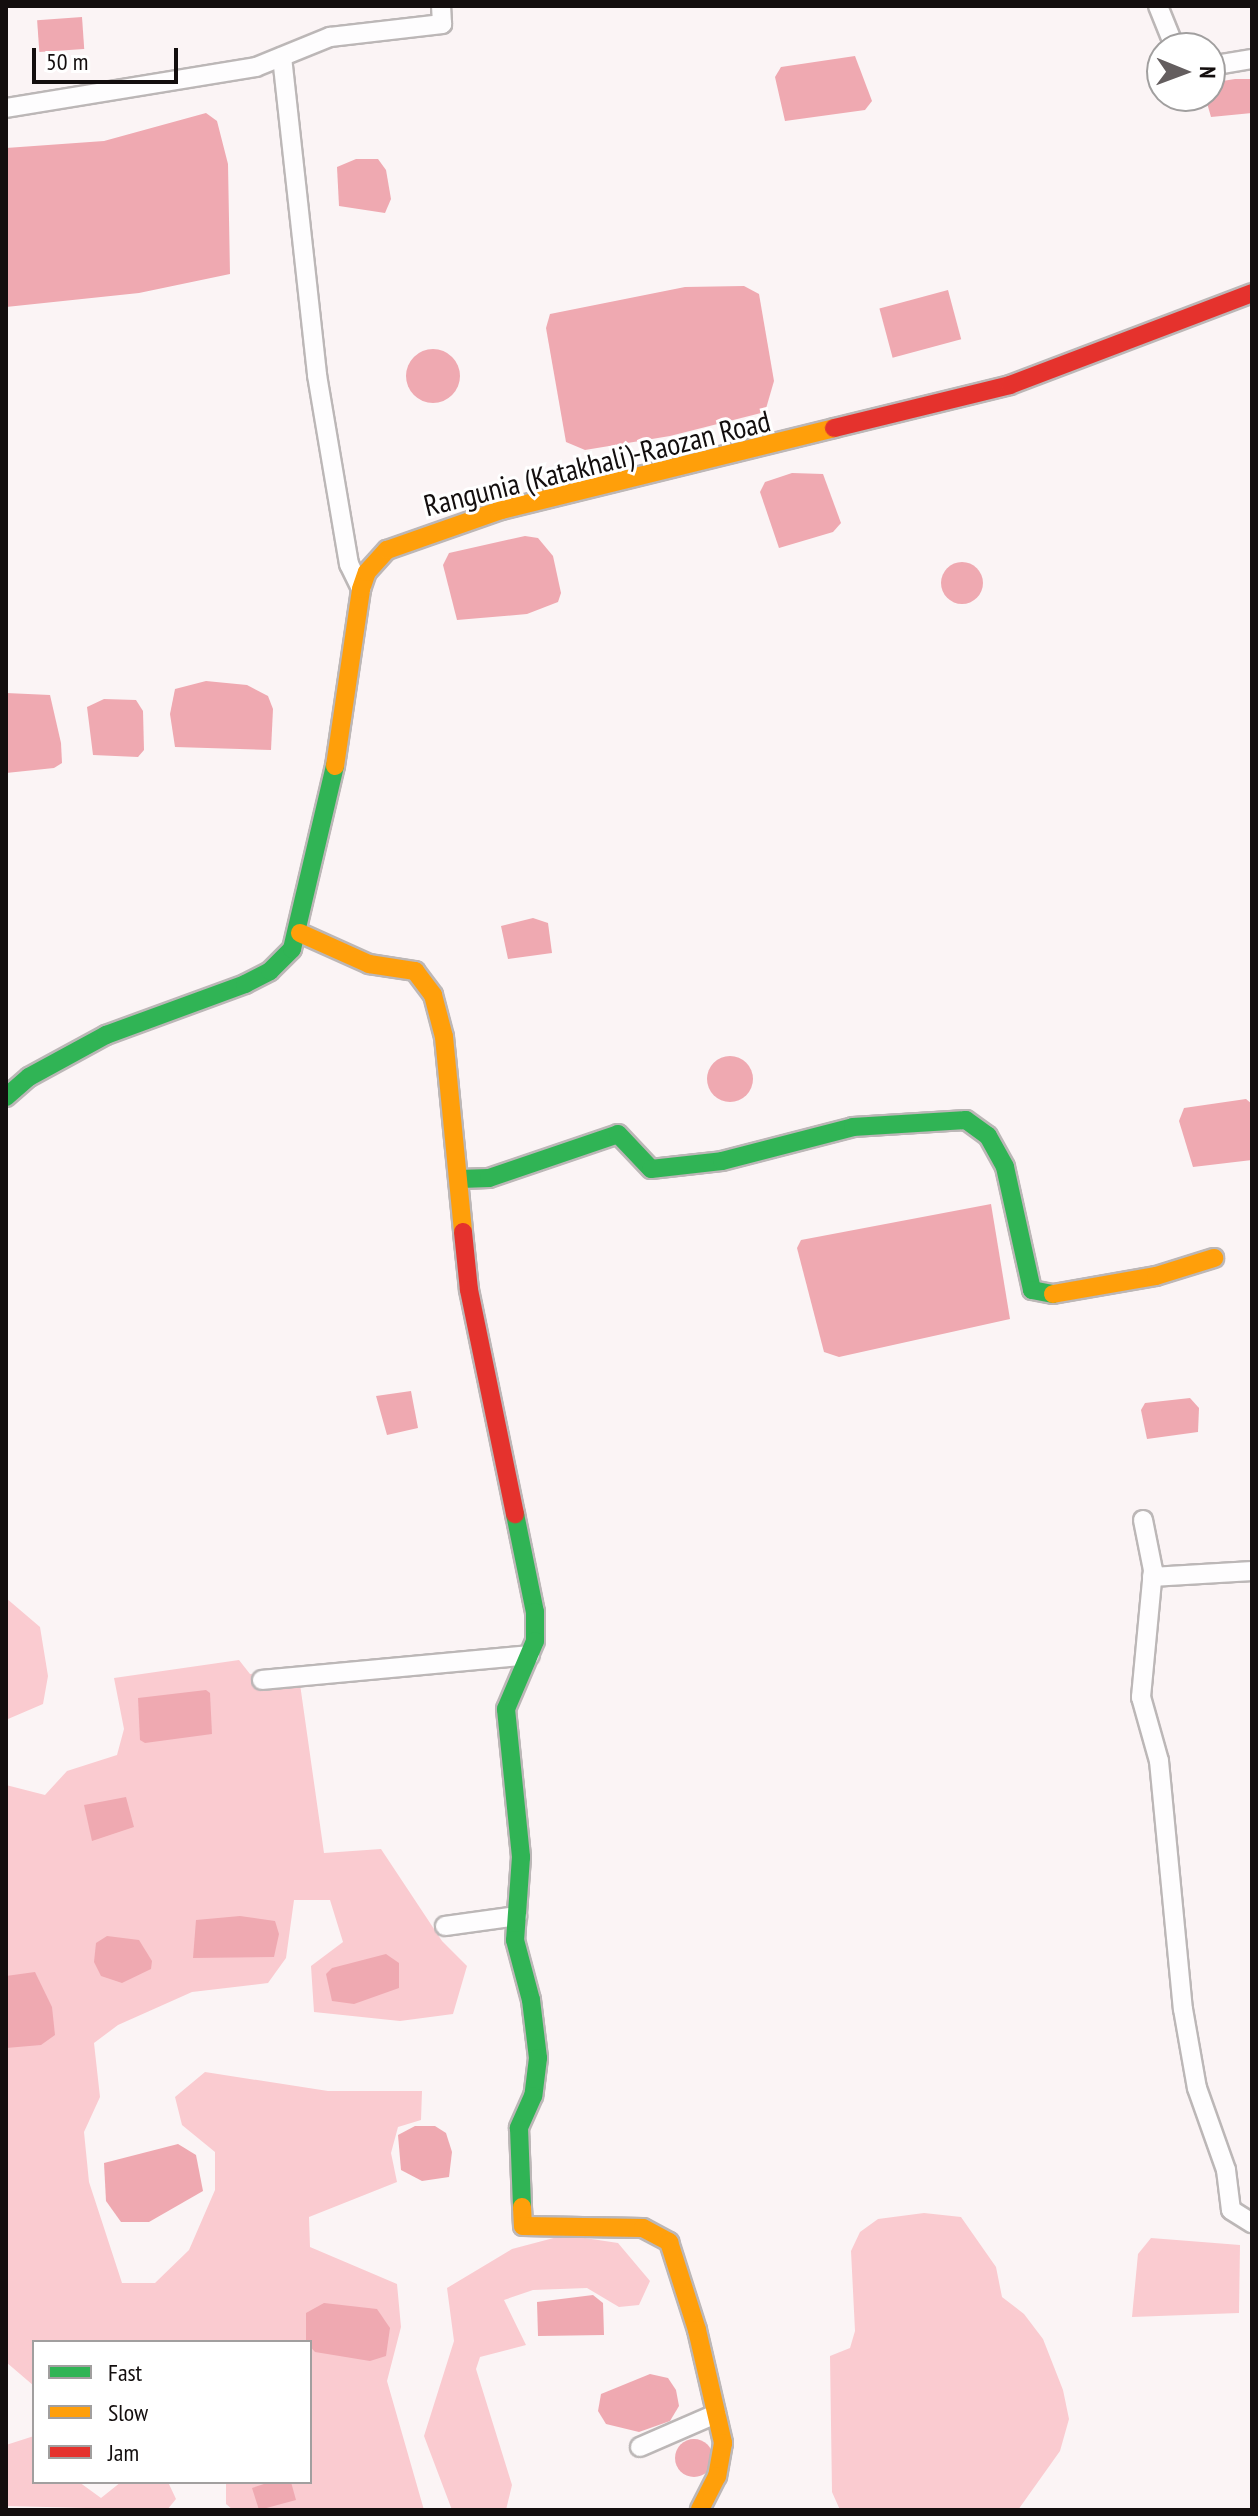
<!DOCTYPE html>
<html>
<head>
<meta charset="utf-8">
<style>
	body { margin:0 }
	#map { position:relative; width:1258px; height:2516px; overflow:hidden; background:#fbf4f5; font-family:"PT Sans Narrow",sans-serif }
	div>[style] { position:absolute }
	.forest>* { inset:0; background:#facbd0 }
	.water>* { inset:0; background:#efa9b1; transform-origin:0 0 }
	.round { border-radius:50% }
	.roads { filter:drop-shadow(2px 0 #bcb7b7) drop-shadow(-2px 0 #bcb7b7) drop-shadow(0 2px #bcb7b7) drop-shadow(0 -2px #bcb7b7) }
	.street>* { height:18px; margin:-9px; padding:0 9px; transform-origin:9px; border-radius:9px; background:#fefdfe }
	.fast>* { height:18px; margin:-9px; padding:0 9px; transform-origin:9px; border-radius:9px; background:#30b455 }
	.slow>* { height:18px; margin:-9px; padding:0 9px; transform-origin:9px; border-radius:9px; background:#ff9f0a }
	.jam>* { height:18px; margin:-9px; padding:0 9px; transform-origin:9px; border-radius:9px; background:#e5322d }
	span { translate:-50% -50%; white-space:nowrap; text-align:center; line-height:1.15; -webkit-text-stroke:6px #fff; paint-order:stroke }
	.street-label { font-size:30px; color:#130e0e }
	.frame { position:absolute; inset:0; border:8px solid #130e0e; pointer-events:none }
	.legend { position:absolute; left:32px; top:2340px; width:280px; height:144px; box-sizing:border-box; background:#fff; border:2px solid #a19f9f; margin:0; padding:10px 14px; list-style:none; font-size:24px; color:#130e0e }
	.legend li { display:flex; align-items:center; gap:16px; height:40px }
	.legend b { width:40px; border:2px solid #a19f9f }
	.north { position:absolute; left:1146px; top:32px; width:80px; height:80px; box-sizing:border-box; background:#fff; border:2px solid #a19f9f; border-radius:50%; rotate:91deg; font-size:22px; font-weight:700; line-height:32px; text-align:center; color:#130e0e }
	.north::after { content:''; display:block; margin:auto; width:28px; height:36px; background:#645e5f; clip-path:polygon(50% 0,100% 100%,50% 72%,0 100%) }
	.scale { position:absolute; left:32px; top:48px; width:146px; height:36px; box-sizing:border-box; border:4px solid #130e0e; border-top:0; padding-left:10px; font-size:24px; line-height:28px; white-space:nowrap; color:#130e0e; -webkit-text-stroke:6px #fff; paint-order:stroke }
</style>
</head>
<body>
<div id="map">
	<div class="forest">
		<div style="clip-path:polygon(6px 1598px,40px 1627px,48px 1676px,43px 1704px,8px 1719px,6px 1728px)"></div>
		<div style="clip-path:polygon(239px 1660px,250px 1674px,298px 1670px,324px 1853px,381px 1849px,442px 1941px,467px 1966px,453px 2014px,400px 2021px,314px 2012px,311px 1966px,343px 1942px,330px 1900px,294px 1900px,286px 1958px,268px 1983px,192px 1992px,118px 2025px,94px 2043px,100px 2097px,84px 2132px,89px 2182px,122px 2283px,155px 2283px,189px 2250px,215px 2190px,215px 2152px,182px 2125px,175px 2097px,205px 2072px,328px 2091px,422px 2091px,421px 2120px,398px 2127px,391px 2153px,397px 2182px,309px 2217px,310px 2247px,397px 2284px,401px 2327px,387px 2381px,424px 2510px,233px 2510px,226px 2504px,226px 2482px,310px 2482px,310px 2342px,34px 2342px,34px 2386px,6px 2362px,6px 1785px,45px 1795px,67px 1771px,117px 1755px,124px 1729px,114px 1678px)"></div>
		<div style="clip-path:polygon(924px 2213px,961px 2217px,996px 2267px,1002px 2297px,1024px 2314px,1043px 2339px,1063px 2390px,1069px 2419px,1060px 2451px,1018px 2510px,840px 2510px,832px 2492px,830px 2356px,850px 2348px,855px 2331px,851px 2251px,860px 2232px,878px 2219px)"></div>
		<div style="clip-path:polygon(565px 2235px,618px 2243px,650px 2281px,639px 2305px,619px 2307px,587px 2288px,533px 2290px,504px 2300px,526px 2345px,480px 2357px,476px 2369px,512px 2485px,506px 2510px,452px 2510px,424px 2436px,454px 2341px,447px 2288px,512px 2249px)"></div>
		<div style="clip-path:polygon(1151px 2238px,1240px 2245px,1239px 2313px,1132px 2317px,1138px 2254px)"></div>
		<div style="clip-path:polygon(34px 2436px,34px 2482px,79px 2482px,101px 2498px,121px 2482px,168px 2482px,176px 2499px,167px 2510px,6px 2506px,6px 2445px)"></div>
	</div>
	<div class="water">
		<div style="left:82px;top:17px;width:32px;height:45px;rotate:86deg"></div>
		<div style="clip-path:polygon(855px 56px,872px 101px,865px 110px,785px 121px,775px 77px,781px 67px)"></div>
		<div style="clip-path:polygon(1235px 79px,1252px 79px,1252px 113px,1211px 117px,1205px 96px,1210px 96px,1210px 83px)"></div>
		<div style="clip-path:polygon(206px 113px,217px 121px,228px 164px,230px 274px,139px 293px,6px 307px,6px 148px,104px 141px)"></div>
		<div style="clip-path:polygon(356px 159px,378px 159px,386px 170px,391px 199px,385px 213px,339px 206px,337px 167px)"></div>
		<div style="clip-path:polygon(685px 287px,744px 286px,759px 294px,774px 381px,765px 412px,670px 436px,585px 450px,566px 442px,546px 328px,550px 314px)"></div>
		<div style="left:948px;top:290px;width:51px;height:71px;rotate:75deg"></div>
		<div class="round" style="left:406px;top:349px;width:54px;height:54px"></div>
		<div style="clip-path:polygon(792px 473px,823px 474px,841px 523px,833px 532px,779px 548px,760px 492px,765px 482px)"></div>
		<div style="clip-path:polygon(525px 536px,538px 538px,553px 556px,561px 593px,558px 602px,527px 614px,457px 620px,443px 565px,449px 553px)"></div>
		<div class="round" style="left:941px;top:562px;width:42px;height:42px"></div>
		<div style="clip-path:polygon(206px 681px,247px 685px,268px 696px,273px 709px,271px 750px,175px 747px,170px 714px,175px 689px)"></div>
		<div style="clip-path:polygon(6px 693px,50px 695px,61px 743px,62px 763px,54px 768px,6px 773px)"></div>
		<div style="clip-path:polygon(104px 699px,136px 700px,143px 711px,144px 750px,138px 757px,93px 755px,87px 707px)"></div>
		<div style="clip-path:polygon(533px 918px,548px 923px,552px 953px,508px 959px,501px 926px)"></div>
		<div class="round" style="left:707px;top:1056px;width:46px;height:46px"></div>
		<div style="clip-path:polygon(1246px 1099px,1252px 1104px,1252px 1160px,1193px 1167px,1179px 1121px,1184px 1108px)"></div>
		<div style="clip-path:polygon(991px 1204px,1010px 1319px,839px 1357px,824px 1352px,797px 1248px,801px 1240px)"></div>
		<div style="clip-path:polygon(411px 1391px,418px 1428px,387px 1435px,376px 1396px)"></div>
		<div style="clip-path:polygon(1190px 1398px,1199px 1408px,1198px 1432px,1147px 1439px,1141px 1410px,1145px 1403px)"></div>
		<div style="clip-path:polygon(206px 1690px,210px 1693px,212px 1734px,145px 1743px,140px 1740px,138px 1698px)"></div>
		<div style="clip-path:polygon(126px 1797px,134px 1827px,92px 1841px,84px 1805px)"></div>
		<div style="clip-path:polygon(240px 1916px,275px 1921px,279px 1934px,274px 1957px,193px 1958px,196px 1920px)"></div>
		<div style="clip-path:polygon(107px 1936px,139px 1940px,152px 1961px,151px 1969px,122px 1983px,101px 1976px,94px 1962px,96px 1943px)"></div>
		<div style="clip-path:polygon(386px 1954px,399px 1963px,399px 1988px,354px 2004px,332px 2001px,326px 1974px,332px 1968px)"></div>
		<div style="clip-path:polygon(35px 1972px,52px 2007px,55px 2035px,41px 2045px,6px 2048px,6px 1976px)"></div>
		<div style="clip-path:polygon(415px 2126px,435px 2126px,446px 2133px,452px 2152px,449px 2177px,422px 2181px,401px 2170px,398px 2135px)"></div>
		<div style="clip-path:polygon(178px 2144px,196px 2155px,203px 2191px,149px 2222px,121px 2222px,106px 2201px,104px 2163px)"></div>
		<div style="clip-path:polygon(593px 2295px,603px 2303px,604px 2335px,538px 2336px,537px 2302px)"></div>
		<div style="clip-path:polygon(324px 2303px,377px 2309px,390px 2328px,386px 2356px,370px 2361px,315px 2352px,306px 2342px,306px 2313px)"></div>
		<div style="clip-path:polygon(650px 2374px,668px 2378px,676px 2390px,679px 2406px,670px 2421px,639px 2432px,606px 2424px,598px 2411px,601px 2394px)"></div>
		<div class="round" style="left:675px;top:2439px;width:38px;height:38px"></div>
		<div style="clip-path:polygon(270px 2482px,291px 2482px,296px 2500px,259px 2510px,252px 2488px)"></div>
	</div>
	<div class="roads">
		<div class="street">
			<div style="left:1158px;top:6px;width:45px;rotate:68deg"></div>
			<div style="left:282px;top:57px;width:320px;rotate:83.7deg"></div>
			<div style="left:317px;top:375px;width:192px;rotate:80.4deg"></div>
			<div style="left:349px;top:564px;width:28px;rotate:64deg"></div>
			<div style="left:1210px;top:66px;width:43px;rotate:-9.5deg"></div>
			<div style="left:6px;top:108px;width:253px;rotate:-9.3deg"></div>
			<div style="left:256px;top:67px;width:80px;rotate:-22.1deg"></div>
			<div style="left:330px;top:37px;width:113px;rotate:-6.6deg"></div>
			<div style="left:442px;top:24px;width:18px;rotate:-93deg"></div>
			<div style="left:1143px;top:1520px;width:51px;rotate:78.7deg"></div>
			<div style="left:1153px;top:1570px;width:128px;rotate:95.4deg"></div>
			<div style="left:1141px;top:1697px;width:66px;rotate:74.3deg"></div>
			<div style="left:1159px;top:1761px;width:249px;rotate:84.5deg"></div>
			<div style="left:1183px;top:2009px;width:80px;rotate:80deg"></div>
			<div style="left:1197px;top:2088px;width:87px;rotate:70.5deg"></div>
			<div style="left:1226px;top:2170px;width:40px;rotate:82.9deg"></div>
			<div style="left:1231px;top:2210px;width:25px;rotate:32deg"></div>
			<div style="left:1152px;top:1577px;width:100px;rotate:-3.4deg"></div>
			<div style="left:262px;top:1680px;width:269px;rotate:-5.3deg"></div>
			<div style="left:445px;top:1926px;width:73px;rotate:-7.9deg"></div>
			<div style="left:640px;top:2447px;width:83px;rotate:-23.5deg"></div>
		</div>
		<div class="fast">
			<div style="left:6px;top:1097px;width:30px;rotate:-41deg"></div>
			<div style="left:29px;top:1077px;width:88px;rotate:-28.6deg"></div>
			<div style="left:106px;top:1035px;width:148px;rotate:-20.1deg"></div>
			<div style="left:245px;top:984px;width:28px;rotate:-27deg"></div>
			<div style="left:270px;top:971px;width:31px;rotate:-45deg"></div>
			<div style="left:292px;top:949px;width:188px;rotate:-76.8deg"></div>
			<div style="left:460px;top:1179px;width:29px;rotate:-2deg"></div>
			<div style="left:489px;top:1178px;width:136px;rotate:-18.8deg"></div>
			<div style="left:618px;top:1134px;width:48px;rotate:46.7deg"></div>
			<div style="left:651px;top:1169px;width:71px;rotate:-6.4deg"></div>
			<div style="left:722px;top:1161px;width:135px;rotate:-14.5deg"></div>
			<div style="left:853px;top:1127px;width:113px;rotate:-3.5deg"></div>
			<div style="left:966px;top:1120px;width:27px;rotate:36deg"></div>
			<div style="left:988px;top:1136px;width:35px;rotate:61deg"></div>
			<div style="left:1005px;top:1167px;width:126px;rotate:77.6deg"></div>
			<div style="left:1032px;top:1290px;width:21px;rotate:11deg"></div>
			<div style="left:515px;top:1514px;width:100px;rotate:78.5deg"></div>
			<div style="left:535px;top:1612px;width:29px;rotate:90deg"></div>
			<div style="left:535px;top:1641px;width:74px;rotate:113.1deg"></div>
			<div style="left:506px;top:1709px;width:149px;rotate:84.2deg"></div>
			<div style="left:521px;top:1857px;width:83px;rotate:94.1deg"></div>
			<div style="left:515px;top:1940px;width:62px;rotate:75.1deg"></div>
			<div style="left:531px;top:2000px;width:58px;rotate:83.1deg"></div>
			<div style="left:538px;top:2058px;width:38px;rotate:97deg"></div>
			<div style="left:533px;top:2096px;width:35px;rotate:114deg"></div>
			<div style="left:519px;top:2128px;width:79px;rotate:87.8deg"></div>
		</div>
		<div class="slow">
			<div style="left:335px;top:766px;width:179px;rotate:-81.6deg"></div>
			<div style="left:361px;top:589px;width:18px;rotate:-71deg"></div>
			<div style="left:367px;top:572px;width:30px;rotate:-48deg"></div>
			<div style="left:387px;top:550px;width:121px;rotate:-19.3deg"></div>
			<div style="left:501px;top:510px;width:343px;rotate:-13.8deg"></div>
			<div style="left:300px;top:933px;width:76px;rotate:24.2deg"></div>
			<div style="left:369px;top:964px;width:47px;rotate:8.7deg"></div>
			<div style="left:415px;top:971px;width:30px;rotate:53deg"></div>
			<div style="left:433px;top:995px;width:43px;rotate:75.3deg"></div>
			<div style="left:444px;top:1037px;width:196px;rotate:84.4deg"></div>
			<div style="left:1053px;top:1294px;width:105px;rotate:-9.9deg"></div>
			<div style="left:1156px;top:1276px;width:61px;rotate:-17.2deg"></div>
			<div style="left:522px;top:2207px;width:19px;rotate:87deg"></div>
			<div style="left:523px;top:2226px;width:120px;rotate:1deg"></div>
			<div style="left:643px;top:2228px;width:30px;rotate:28deg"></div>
			<div style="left:669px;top:2242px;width:92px;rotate:72.3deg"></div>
			<div style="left:697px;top:2330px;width:116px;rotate:77deg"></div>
			<div style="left:723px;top:2443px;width:34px;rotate:100deg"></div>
			<div style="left:717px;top:2476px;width:38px;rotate:117deg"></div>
		</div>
		<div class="jam">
			<div style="left:834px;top:428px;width:181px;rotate:-13.7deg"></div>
			<div style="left:1010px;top:385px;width:259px;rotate:-20.8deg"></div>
			<div style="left:463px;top:1232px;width:58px;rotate:84.1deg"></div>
			<div style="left:469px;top:1290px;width:229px;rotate:78.4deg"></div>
		</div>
	</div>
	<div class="street-label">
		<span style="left:597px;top:463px;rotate:-14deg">Rangunia (Katakhali)-Raozan Road</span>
	</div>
	<div class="frame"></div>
	<ul class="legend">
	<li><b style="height:10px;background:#30b455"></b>Fast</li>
	<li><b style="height:10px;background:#ff9f0a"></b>Slow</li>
	<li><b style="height:10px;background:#e5322d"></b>Jam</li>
	</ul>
	<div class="north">N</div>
	<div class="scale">50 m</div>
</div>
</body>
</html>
